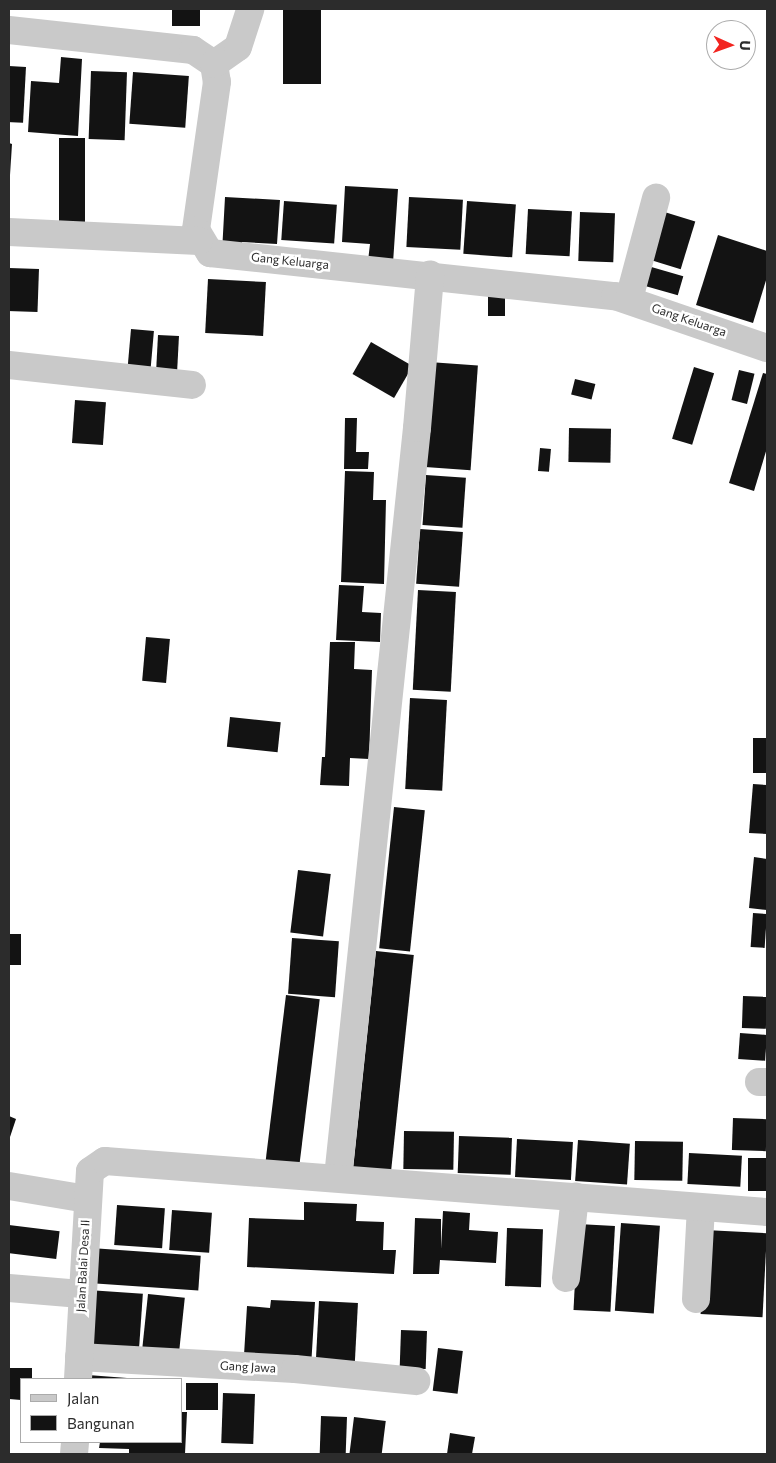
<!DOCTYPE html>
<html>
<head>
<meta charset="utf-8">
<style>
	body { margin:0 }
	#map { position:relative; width:776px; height:1463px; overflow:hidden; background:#fff; font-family:Commissioner,sans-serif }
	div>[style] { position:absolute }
	.building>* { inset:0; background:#131313; transform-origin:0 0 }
	.minor>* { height:28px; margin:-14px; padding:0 14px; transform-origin:14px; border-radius:14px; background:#c9c9c9 }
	span { translate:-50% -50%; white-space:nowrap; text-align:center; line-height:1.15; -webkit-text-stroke:5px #fff; paint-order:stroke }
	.street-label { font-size:12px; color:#2c2c2c }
	.frame { position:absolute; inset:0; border:10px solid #2c2c2c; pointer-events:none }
	.legend { position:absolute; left:20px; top:1378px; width:162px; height:65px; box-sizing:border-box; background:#fff; border:1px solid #ababab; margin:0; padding:6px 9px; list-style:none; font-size:15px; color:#2c2c2c }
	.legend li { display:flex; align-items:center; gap:10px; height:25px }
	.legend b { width:25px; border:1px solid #ababab }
	.north { position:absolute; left:706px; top:20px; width:50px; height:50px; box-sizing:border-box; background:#fff; border:1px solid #ababab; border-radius:50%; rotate:92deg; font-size:14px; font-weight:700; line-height:20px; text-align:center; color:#2c2c2c }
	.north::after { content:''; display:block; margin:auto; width:18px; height:22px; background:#f22520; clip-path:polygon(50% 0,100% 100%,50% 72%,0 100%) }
</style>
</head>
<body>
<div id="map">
	<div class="building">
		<div style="left:172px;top:9px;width:28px;height:17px"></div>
		<div style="left:283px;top:9px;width:38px;height:75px"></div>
		<div style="clip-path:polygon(61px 57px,82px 59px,78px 136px,28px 132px,31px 81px,59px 83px)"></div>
		<div style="left:9px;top:66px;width:17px;height:56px;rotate:3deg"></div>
		<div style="left:91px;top:71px;width:36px;height:68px;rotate:2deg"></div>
		<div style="left:133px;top:72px;width:56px;height:52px;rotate:4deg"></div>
		<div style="left:59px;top:138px;width:26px;height:95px"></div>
		<div style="clip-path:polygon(9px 143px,12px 144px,10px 175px,9px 175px)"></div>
		<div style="clip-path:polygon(345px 186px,398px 189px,393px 263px,368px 261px,370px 244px,342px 242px)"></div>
		<div style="clip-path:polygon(225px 197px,280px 200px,277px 244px,242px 242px,241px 253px,222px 252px)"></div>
		<div style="left:409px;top:197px;width:54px;height:50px;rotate:3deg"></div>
		<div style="left:284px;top:201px;width:53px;height:39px;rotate:4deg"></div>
		<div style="left:467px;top:201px;width:49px;height:53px;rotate:4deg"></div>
		<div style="left:528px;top:209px;width:44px;height:45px;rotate:3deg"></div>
		<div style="left:658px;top:210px;width:39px;height:50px;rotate:17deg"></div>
		<div style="left:580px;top:212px;width:35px;height:49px;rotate:2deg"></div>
		<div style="clip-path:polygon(718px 235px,767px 251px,767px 277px,753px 323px,696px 305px)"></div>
		<div style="left:641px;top:264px;width:44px;height:20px;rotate:16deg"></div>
		<div style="left:9px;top:268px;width:30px;height:43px;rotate:2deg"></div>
		<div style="left:208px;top:279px;width:58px;height:54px;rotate:3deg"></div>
		<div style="left:488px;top:296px;width:17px;height:20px"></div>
		<div style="left:131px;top:329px;width:23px;height:45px;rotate:5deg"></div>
		<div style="left:158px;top:335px;width:21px;height:41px;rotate:3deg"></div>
		<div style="left:371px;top:342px;width:48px;height:37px;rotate:30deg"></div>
		<div style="left:429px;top:362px;width:49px;height:105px;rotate:4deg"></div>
		<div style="left:694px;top:367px;width:21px;height:75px;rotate:17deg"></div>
		<div style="left:739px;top:370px;width:16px;height:31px;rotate:14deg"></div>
		<div style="clip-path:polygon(763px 373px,767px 374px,767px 448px,754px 491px,729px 483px)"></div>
		<div style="left:575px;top:379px;width:21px;height:16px;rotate:14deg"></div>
		<div style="left:75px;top:400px;width:31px;height:43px;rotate:4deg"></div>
		<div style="clip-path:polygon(345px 418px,357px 418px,356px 452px,369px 452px,368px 469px,344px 469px)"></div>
		<div style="left:569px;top:428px;width:42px;height:34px;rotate:1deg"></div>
		<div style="left:540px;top:448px;width:11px;height:23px;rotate:5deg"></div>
		<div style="clip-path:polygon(345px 471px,374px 472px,373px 500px,386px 500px,384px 584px,341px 582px)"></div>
		<div style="left:426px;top:475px;width:40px;height:50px;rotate:4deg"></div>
		<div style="left:420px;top:529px;width:43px;height:55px;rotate:4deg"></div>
		<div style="clip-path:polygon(339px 585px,364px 586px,362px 612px,381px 613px,380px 642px,336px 640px)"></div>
		<div style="left:418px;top:590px;width:38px;height:100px;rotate:3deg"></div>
		<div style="left:146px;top:637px;width:24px;height:44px;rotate:5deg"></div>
		<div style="clip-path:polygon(330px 642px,355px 642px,354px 669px,372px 670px,369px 759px,350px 758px,349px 786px,320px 785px,322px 757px,325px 757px)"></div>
		<div style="left:410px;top:698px;width:37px;height:91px;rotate:3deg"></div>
		<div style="left:230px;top:717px;width:51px;height:30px;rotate:6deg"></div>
		<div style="left:753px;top:738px;width:14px;height:35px"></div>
		<div style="clip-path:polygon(753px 784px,767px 785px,767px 834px,749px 833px)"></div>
		<div style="left:394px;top:807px;width:31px;height:142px;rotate:6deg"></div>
		<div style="clip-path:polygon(754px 857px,767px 859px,767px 910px,749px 908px)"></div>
		<div style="left:298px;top:870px;width:33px;height:63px;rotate:7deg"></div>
		<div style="left:753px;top:913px;width:14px;height:34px;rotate:4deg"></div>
		<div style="left:9px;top:934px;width:12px;height:31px"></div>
		<div style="left:292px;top:938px;width:47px;height:56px;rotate:4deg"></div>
		<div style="left:376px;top:951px;width:38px;height:218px;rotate:6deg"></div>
		<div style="left:286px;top:995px;width:34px;height:168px;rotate:7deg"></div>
		<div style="left:743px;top:996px;width:24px;height:32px;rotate:2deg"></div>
		<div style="left:740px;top:1033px;width:27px;height:26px;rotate:4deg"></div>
		<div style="clip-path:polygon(9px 1116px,16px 1119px,9px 1140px)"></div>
		<div style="left:733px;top:1118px;width:34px;height:32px;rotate:2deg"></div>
		<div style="left:404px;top:1131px;width:50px;height:38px;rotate:1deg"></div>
		<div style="left:459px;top:1136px;width:53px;height:37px;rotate:2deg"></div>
		<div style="left:517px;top:1139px;width:56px;height:38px;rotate:3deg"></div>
		<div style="left:578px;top:1140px;width:52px;height:41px;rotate:4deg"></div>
		<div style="left:635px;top:1141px;width:48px;height:39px;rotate:1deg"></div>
		<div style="left:689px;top:1153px;width:53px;height:31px;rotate:3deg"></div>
		<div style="left:748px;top:1158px;width:19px;height:33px"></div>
		<div style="clip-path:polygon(304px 1202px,357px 1204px,356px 1221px,384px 1222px,383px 1250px,396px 1250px,394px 1274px,247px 1267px,249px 1218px,304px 1220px)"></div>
		<div style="left:117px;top:1205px;width:48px;height:40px;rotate:4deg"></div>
		<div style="left:172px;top:1210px;width:40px;height:40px;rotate:4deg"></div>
		<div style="clip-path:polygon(443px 1211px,470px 1213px,469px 1230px,498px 1232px,496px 1263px,440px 1260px,439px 1274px,413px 1274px,415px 1218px,441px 1219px,441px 1249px)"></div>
		<div style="left:621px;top:1223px;width:39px;height:88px;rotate:4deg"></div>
		<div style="left:578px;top:1224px;width:37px;height:86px;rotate:3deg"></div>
		<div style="left:9px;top:1225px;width:51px;height:28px;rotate:7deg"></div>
		<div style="left:507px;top:1228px;width:36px;height:58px;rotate:2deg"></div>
		<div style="left:705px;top:1230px;width:62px;height:84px;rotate:3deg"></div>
		<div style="left:91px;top:1248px;width:110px;height:35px;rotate:4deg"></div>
		<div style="left:88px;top:1290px;width:55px;height:65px;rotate:4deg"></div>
		<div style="left:148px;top:1294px;width:37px;height:62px;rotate:6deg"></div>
		<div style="clip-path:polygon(271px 1300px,315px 1302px,311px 1367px,244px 1355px,247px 1306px,270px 1308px)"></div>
		<div style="left:319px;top:1301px;width:39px;height:66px;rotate:3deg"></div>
		<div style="left:401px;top:1330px;width:26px;height:38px;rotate:2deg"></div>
		<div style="left:438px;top:1348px;width:25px;height:43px;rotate:7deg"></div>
		<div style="clip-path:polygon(9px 1368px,32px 1368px,32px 1379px,21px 1379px,21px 1400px,9px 1399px)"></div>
		<div style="clip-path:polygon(88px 1375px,127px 1378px,127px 1379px,87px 1379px)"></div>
		<div style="left:186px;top:1383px;width:32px;height:27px"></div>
		<div style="left:223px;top:1393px;width:32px;height:50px;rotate:2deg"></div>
		<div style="clip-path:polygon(181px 1412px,187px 1412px,185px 1454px,129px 1454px,129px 1449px,99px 1448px,100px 1442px,181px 1442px)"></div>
		<div style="left:321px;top:1416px;width:26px;height:38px;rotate:2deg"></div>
		<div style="left:354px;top:1417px;width:32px;height:37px;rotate:7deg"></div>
		<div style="clip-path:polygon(450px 1433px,475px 1437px,472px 1454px,447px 1454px)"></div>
	</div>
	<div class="minor">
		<div style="left:9px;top:30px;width:185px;rotate:6.2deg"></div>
		<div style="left:193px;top:50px;width:25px;rotate:34deg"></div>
		<div style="left:214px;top:64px;width:18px;rotate:81deg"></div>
		<div style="left:217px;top:82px;width:149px;rotate:98.1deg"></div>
		<div style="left:196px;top:230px;width:27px;rotate:59deg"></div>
		<div style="left:210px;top:253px;width:407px;rotate:6.1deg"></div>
		<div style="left:615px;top:296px;width:161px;rotate:18.9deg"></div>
		<div style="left:214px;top:64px;width:29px;rotate:-35deg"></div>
		<div style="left:238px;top:47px;width:40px;rotate:-72deg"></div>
		<div style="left:9px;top:232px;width:190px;rotate:2.7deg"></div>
		<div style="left:629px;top:299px;width:105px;rotate:-75deg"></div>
		<div style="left:9px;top:365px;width:184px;rotate:6.2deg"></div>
		<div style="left:759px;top:1082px;width:8px"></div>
		<div style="left:338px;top:1177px;width:753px;rotate:-83.98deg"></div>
		<div style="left:417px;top:428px;width:154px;rotate:-85.1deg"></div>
		<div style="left:9px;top:1186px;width:79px;rotate:9.5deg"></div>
		<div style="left:566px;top:1278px;width:82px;rotate:-83.7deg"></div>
		<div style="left:9px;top:1288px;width:72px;rotate:4.8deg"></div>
		<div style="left:696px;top:1299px;width:91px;rotate:-86.9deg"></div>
		<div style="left:79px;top:1357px;width:216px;rotate:3.2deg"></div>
		<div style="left:295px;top:1369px;width:122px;rotate:5.7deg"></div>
		<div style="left:78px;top:1379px;width:208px;rotate:-86.7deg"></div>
		<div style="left:90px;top:1171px;width:18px;rotate:-34deg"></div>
		<div style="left:105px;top:1161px;width:664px;rotate:4.41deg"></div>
		<div style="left:74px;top:1454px;width:12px;rotate:-85deg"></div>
	</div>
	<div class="street-label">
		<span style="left:290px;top:261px;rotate:6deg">Gang Keluarga</span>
		<span style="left:689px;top:320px;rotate:19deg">Gang Keluarga</span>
		<span style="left:83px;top:1266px;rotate:-87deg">Jalan Balai Desa II</span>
		<span style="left:248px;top:1367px;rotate:3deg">Gang Jawa</span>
	</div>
	<div class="frame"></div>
	<ul class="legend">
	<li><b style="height:6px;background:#c9c9c9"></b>Jalan</li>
	<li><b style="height:14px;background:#131313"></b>Bangunan</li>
	</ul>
	<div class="north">U</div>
</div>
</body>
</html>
